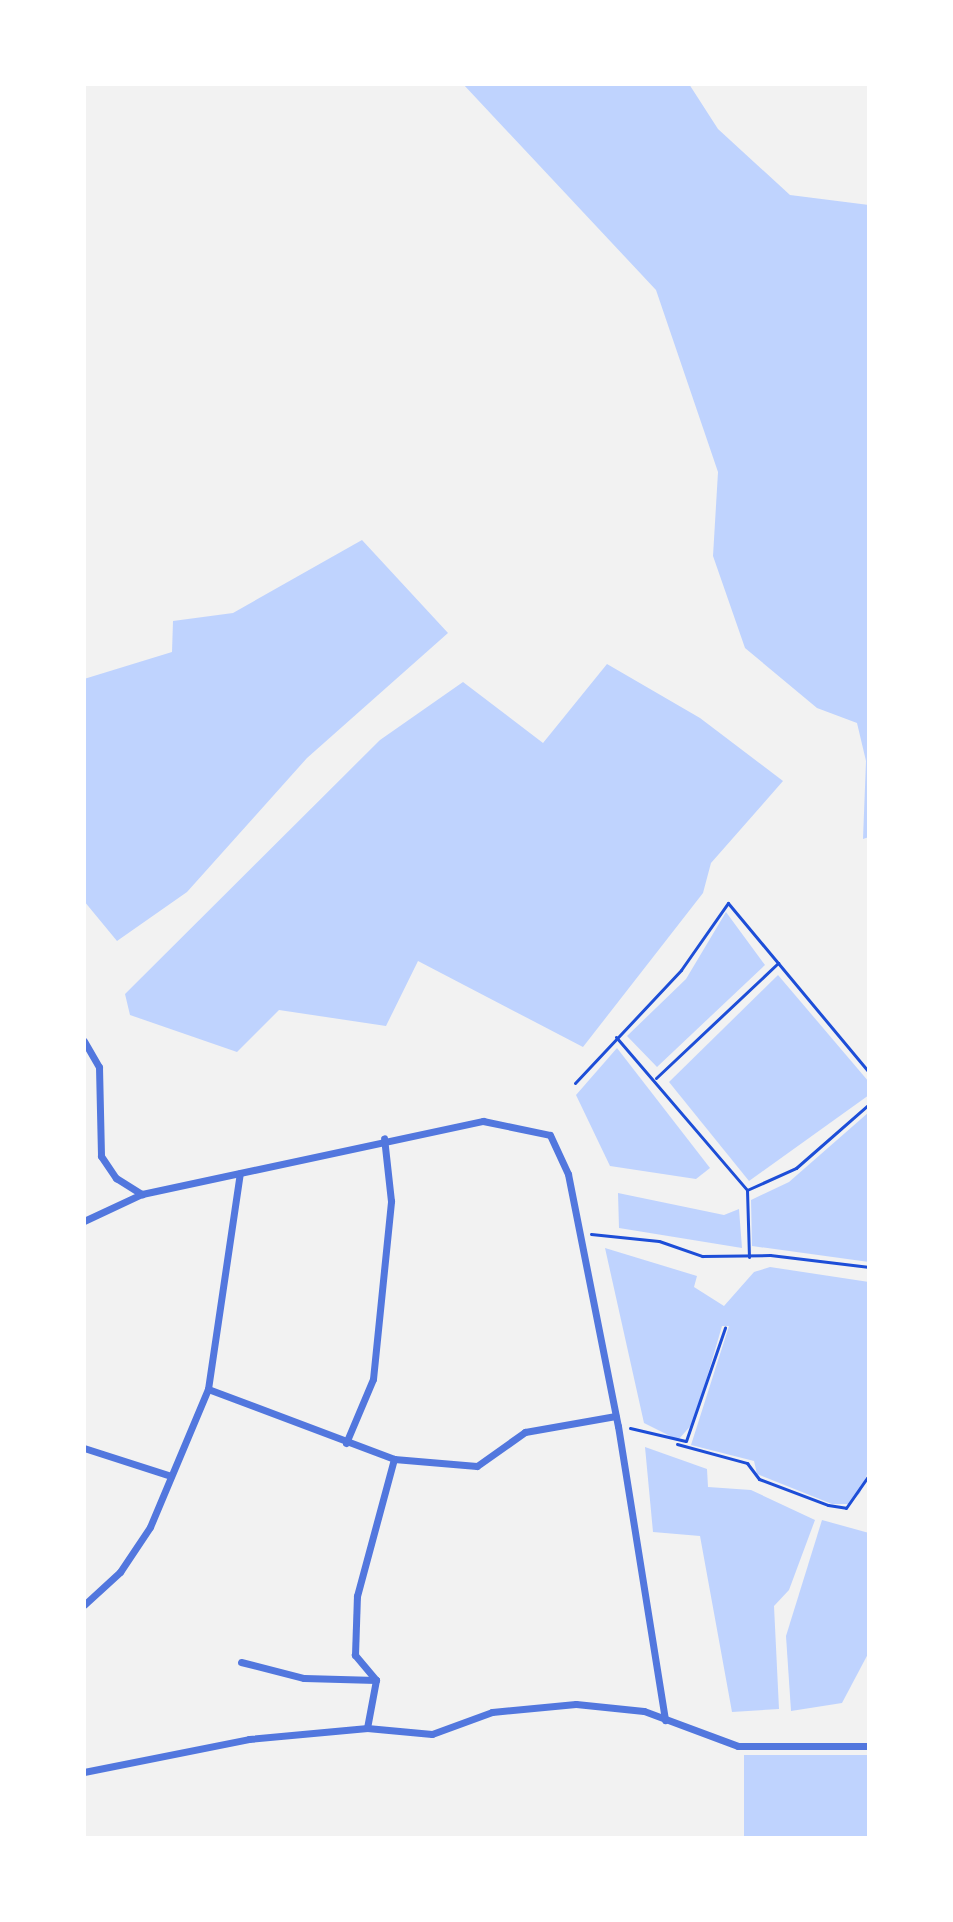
<!DOCTYPE html>
<html>
<head>
<meta charset="utf-8">
<style>
	body { margin:0 }
	#map { position:relative; width:953px; height:1922px; overflow:hidden; background:#f2f2f2; font-family:"Asap Condensed",sans-serif }
	div>[style] { position:absolute }
	.water>* { inset:0; background:#bfd3fe; transform-origin:0 0 }
	.path>* { height:3px; margin:-1.5px; padding:0 1.5px; transform-origin:1.5px; border-radius:1.5px; background:#1d4ed8 }
	.minor>* { height:7px; margin:-3.5px; padding:0 3.5px; transform-origin:3.5px; border-radius:3.5px; background:#5277de }
	span { translate:-50% -50%; white-space:nowrap; text-align:center; line-height:1.15; -webkit-text-stroke:6px #fff; paint-order:stroke }
	.frame { position:absolute; inset:0; border:86px solid #fff; pointer-events:none }
</style>
</head>
<body>
<div id="map">
	<div class="water">
		<div style="clip-path:polygon(463px 84px,689px 84px,718px 129px,790px 195px,869px 205px,869px 837px,863px 839px,866px 761px,857px 723px,817px 708px,745px 648px,713px 556px,718px 472px,656px 290px)"></div>
		<div style="clip-path:polygon(362px 540px,448px 633px,307px 758px,187px 892px,117px 941px,84px 901px,84px 679px,172px 652px,173px 621px,233px 613px)"></div>
		<div style="clip-path:polygon(607px 664px,700px 718px,783px 781px,711px 863px,703px 893px,583px 1047px,418px 961px,386px 1026px,279px 1010px,237px 1052px,130px 1015px,125px 994px,380px 740px,463px 682px,543px 743px)"></div>
		<div style="clip-path:polygon(726px 912px,765px 965px,657px 1067px,627px 1036px,686px 979px)"></div>
		<div style="clip-path:polygon(778px 975px,869px 1082px,869px 1095px,749px 1181px,669px 1082px)"></div>
		<div style="clip-path:polygon(617px 1048px,710px 1168px,696px 1179px,610px 1166px,576px 1095px)"></div>
		<div style="clip-path:polygon(869px 1112px,869px 1262px,752px 1246px,751px 1200px,789px 1182px)"></div>
		<div style="clip-path:polygon(618px 1193px,724px 1215px,739px 1209px,742px 1248px,619px 1228px)"></div>
		<div style="clip-path:polygon(605px 1248px,697px 1276px,694px 1287px,724px 1306px,754px 1272px,770px 1267px,869px 1282px,869px 1469px,860px 1493px,849px 1504px,832px 1504px,757px 1474px,754px 1461px,691px 1445px,729px 1326px,722px 1326px,694px 1422px,678px 1440px,644px 1423px)"></div>
		<div style="clip-path:polygon(645px 1447px,707px 1469px,708px 1487px,751px 1490px,815px 1520px,789px 1590px,774px 1606px,779px 1709px,732px 1712px,700px 1536px,653px 1532px)"></div>
		<div style="clip-path:polygon(822px 1520px,869px 1533px,869px 1652px,842px 1703px,791px 1711px,786px 1636px)"></div>
		<div style="left:869px;top:1755px;width:83px;height:125px;rotate:90deg"></div>
	</div>
	<div class="path">
		<div style="left:616px;top:1037px;width:201px;rotate:49.4deg"></div>
		<div style="left:747px;top:1190px;width:54px;rotate:-24.2deg"></div>
		<div style="left:796px;top:1168px;width:97px;rotate:-41.2deg"></div>
		<div style="left:656px;top:1078px;width:168px;rotate:-43.3deg"></div>
		<div style="left:575px;top:1083px;width:155px;rotate:-46.8deg"></div>
		<div style="left:681px;top:970px;width:82px;rotate:-55deg"></div>
		<div style="left:728px;top:903px;width:220px;rotate:50.2deg"></div>
		<div style="left:747px;top:1190px;width:67px;rotate:88.3deg"></div>
		<div style="left:591px;top:1234px;width:68px;rotate:5.9deg"></div>
		<div style="left:659px;top:1241px;width:46px;rotate:19.2deg"></div>
		<div style="left:702px;top:1256px;width:68px;rotate:-0.8deg"></div>
		<div style="left:770px;top:1255px;width:100px;rotate:6.9deg"></div>
		<div style="left:630px;top:1428px;width:57px;rotate:13.1deg"></div>
		<div style="left:686px;top:1441px;width:120px;rotate:-71deg"></div>
		<div style="left:677px;top:1444px;width:73px;rotate:15.2deg"></div>
		<div style="left:747px;top:1463px;width:20px;rotate:53deg"></div>
		<div style="left:759px;top:1479px;width:74px;rotate:20.6deg"></div>
		<div style="left:828px;top:1505px;width:18px;rotate:9deg"></div>
		<div style="left:846px;top:1508px;width:40px;rotate:-55.1deg"></div>
	</div>
	<div class="minor">
		<div style="left:84px;top:1041px;width:30px;rotate:60deg"></div>
		<div style="left:99px;top:1067px;width:89px;rotate:88.7deg"></div>
		<div style="left:101px;top:1156px;width:27px;rotate:56deg"></div>
		<div style="left:116px;top:1178px;width:31px;rotate:32deg"></div>
		<div style="left:142px;top:1194px;width:349px;rotate:-12.1deg"></div>
		<div style="left:483px;top:1121px;width:68px;rotate:11.8deg"></div>
		<div style="left:550px;top:1135px;width:43px;rotate:65.2deg"></div>
		<div style="left:568px;top:1174px;width:257px;rotate:78.8deg"></div>
		<div style="left:618px;top:1426px;width:298px;rotate:80.9deg"></div>
		<div style="left:84px;top:1221px;width:64px;rotate:-25deg"></div>
		<div style="left:208px;top:1389px;width:199px;rotate:20.6deg"></div>
		<div style="left:394px;top:1459px;width:83px;rotate:4.8deg"></div>
		<div style="left:477px;top:1466px;width:59px;rotate:-35.3deg"></div>
		<div style="left:525px;top:1432px;width:92px;rotate:-10deg"></div>
		<div style="left:346px;top:1443px;width:69px;rotate:-67.1deg"></div>
		<div style="left:373px;top:1379px;width:179px;rotate:-84.2deg"></div>
		<div style="left:391px;top:1201px;width:63px;rotate:-96.3deg"></div>
		<div style="left:84px;top:1448px;width:91px;rotate:17.8deg"></div>
		<div style="left:84px;top:1605px;width:49px;rotate:-42.5deg"></div>
		<div style="left:120px;top:1572px;width:54px;rotate:-56.3deg"></div>
		<div style="left:150px;top:1527px;width:150px;rotate:-67.2deg"></div>
		<div style="left:208px;top:1389px;width:218px;rotate:-81.6deg"></div>
		<div style="left:241px;top:1662px;width:65px;rotate:14.3deg"></div>
		<div style="left:304px;top:1678px;width:72px;rotate:1.6deg"></div>
		<div style="left:367px;top:1728px;width:49px;rotate:-79.4deg"></div>
		<div style="left:376px;top:1680px;width:33px;rotate:-130deg"></div>
		<div style="left:355px;top:1655px;width:59px;rotate:-88.1deg"></div>
		<div style="left:357px;top:1596px;width:142px;rotate:-74.9deg"></div>
		<div style="left:84px;top:1772px;width:168px;rotate:-11.3deg"></div>
		<div style="left:249px;top:1739px;width:119px;rotate:-5.3deg"></div>
		<div style="left:367px;top:1728px;width:65px;rotate:5.3deg"></div>
		<div style="left:432px;top:1734px;width:64px;rotate:-20.1deg"></div>
		<div style="left:492px;top:1712px;width:84px;rotate:-5.4deg"></div>
		<div style="left:576px;top:1704px;width:68px;rotate:5.9deg"></div>
		<div style="left:644px;top:1711px;width:100px;rotate:20.4deg"></div>
		<div style="left:738px;top:1746px;width:131px"></div>
	</div>
	<div class="frame"></div>
</div>
</body>
</html>
